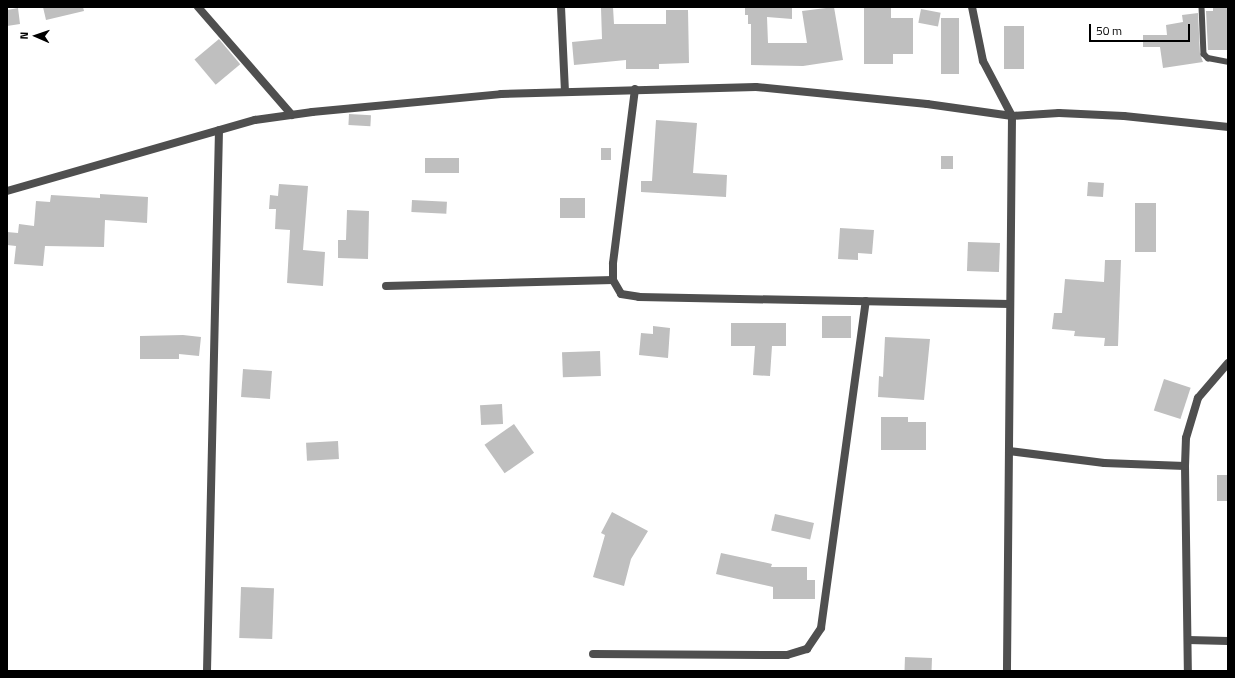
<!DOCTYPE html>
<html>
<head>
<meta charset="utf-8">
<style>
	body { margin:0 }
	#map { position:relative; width:1235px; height:678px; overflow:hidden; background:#fff; font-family:"Titillium Web",sans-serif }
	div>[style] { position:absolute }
	.building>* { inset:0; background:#bfbfbf; transform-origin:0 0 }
	.lane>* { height:5.5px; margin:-2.75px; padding:0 2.75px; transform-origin:2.75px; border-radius:2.75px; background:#4f4f4f }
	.street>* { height:8px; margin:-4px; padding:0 4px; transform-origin:4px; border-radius:4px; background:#4f4f4f }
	span { translate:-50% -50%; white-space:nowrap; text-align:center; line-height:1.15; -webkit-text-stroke:4px #fff; paint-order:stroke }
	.frame { position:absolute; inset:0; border:8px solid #000; pointer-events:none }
	.north { position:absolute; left:16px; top:16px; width:40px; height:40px; -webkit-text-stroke:3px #fff; paint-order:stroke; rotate:272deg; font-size:11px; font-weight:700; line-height:16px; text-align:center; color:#000 }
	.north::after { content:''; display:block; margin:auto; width:14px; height:18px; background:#000; clip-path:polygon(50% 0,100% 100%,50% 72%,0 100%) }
	.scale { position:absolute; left:1089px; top:24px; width:101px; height:18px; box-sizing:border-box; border:2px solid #000; border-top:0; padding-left:5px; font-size:12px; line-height:14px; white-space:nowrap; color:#000; -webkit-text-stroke:3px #fff; paint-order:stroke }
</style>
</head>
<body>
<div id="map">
	<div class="building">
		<div style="clip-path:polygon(43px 7px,83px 7px,84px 11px,46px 20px)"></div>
		<div style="clip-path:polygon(613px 7px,614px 24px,666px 24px,666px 10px,688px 10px,689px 63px,659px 64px,659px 69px,626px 69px,626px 60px,574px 65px,572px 42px,602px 39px,601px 8px)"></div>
		<div style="clip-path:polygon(745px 7px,792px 7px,792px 19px,767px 17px,768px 43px,807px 43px,802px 11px,834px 7px,843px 60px,803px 66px,751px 65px,751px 24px,748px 24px,748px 15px,745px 15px)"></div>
		<div style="clip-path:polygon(864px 7px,891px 7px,891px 18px,913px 18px,913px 54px,893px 54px,893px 64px,864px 64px)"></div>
		<div style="clip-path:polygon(18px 8px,20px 24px,7px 26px,7px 10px)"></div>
		<div style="clip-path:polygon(1213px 8px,1228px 8px,1228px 50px,1208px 50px,1206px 11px,1213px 11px)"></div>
		<div style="left:921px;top:9px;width:20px;height:14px;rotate:11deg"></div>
		<div style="clip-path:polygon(1198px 13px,1200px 54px,1203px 62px,1163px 68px,1160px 47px,1143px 47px,1143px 35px,1167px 35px,1166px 25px,1183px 22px,1182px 15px)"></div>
		<div style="left:941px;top:18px;width:18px;height:56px"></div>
		<div style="left:1004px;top:26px;width:20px;height:43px"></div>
		<div style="left:219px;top:39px;width:33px;height:32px;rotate:50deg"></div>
		<div style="left:349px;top:114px;width:22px;height:11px;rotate:3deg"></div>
		<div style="clip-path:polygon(656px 120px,697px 123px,693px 173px,727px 175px,726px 197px,641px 192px,641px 181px,652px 181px)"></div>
		<div style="left:601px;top:148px;width:10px;height:12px"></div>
		<div style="left:941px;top:156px;width:12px;height:13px"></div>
		<div style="left:459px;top:158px;width:15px;height:34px;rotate:90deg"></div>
		<div style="left:1088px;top:182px;width:16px;height:14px;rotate:4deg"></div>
		<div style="clip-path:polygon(279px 184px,308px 186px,303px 250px,325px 252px,323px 286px,287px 283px,290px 230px,275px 229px,276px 209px,269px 209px,270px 195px,278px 196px)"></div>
		<div style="clip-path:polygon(100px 194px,148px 197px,147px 223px,105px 220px,104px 247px,45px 246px,43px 266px,14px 264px,16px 246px,7px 245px,7px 232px,18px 233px,19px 224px,34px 226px,36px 201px,50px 202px,51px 195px,100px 198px)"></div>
		<div style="left:560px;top:198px;width:25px;height:20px"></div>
		<div style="left:412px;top:200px;width:35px;height:12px;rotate:3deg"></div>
		<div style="left:1135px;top:203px;width:21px;height:49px"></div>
		<div style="clip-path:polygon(347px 210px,369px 211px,368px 259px,338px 258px,338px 240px,346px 240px)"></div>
		<div style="clip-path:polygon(840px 228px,874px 230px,872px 254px,858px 253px,858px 260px,838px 259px)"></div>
		<div style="left:968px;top:242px;width:32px;height:29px;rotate:2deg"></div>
		<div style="clip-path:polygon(1105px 260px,1121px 260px,1118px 346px,1104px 346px,1105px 338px,1074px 336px,1075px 331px,1052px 329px,1054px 313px,1062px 313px,1065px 279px,1104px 282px)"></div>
		<div style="left:822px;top:316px;width:29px;height:22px"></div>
		<div style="clip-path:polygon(731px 323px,786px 323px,786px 346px,772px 346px,770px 376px,753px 375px,755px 346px,731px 346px)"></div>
		<div style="clip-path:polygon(653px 326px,670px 328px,668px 358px,639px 355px,641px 333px,653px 334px)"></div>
		<div style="clip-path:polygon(183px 335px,201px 337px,199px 356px,179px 354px,179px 359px,140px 359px,140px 336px)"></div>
		<div style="clip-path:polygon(885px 337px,930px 339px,924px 400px,878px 397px,879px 376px,883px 377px)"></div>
		<div style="left:600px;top:351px;width:25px;height:38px;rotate:88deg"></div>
		<div style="left:243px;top:369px;width:29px;height:28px;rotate:4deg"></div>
		<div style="left:1164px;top:379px;width:28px;height:33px;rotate:18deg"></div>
		<div style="left:502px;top:404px;width:20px;height:22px;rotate:87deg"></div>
		<div style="clip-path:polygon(881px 417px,908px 417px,908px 422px,926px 422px,926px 450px,881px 450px)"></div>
		<div style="left:514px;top:424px;width:35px;height:36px;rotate:55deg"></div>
		<div style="left:338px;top:441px;width:18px;height:32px;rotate:87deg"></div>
		<div style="left:1228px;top:475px;width:26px;height:11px;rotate:90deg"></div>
		<div style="clip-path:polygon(612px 512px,648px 531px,631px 559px,624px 586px,593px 577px,605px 535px,601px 533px)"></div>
		<div style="left:775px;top:514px;width:40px;height:17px;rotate:13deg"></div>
		<div style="clip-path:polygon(721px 553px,772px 564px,771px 567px,807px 567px,807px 580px,815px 580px,815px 599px,773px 599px,773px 587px,716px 574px)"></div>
		<div style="left:241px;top:587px;width:33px;height:51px;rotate:2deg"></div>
		<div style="left:905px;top:657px;width:27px;height:14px;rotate:2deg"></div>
	</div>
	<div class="lane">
		<div style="left:1202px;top:7px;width:47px;rotate:87.6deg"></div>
		<div style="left:1204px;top:54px;width:6px;rotate:45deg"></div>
		<div style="left:1208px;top:58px;width:20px;rotate:11deg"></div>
	</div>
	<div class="street">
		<div style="left:198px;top:7px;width:143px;rotate:49deg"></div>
		<div style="left:561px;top:7px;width:84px;rotate:87.3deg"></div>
		<div style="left:972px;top:7px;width:55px;rotate:78.5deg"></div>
		<div style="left:983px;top:61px;width:62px;rotate:62.2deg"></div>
		<div style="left:1012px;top:116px;width:555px;rotate:90.52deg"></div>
		<div style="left:635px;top:89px;width:176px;rotate:97.2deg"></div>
		<div style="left:613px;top:264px;width:16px;rotate:90deg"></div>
		<div style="left:613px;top:280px;width:16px;rotate:60deg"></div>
		<div style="left:621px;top:294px;width:18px;rotate:9deg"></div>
		<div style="left:639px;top:297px;width:371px;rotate:1.1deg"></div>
		<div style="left:7px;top:191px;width:258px;rotate:-16deg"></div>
		<div style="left:255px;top:120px;width:58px;rotate:-8deg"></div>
		<div style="left:312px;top:112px;width:190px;rotate:-5.4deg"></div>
		<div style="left:501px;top:94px;width:255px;rotate:-1.6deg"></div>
		<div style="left:756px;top:87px;width:172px;rotate:5.7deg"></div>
		<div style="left:927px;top:104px;width:86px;rotate:8deg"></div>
		<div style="left:1012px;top:116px;width:47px;rotate:-3.7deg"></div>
		<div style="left:1059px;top:113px;width:65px;rotate:2.6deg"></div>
		<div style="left:1124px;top:116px;width:105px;rotate:6deg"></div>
		<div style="left:386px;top:286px;width:227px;rotate:-1.5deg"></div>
		<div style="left:1009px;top:451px;width:96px;rotate:7.2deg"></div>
		<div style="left:1104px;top:463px;width:81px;rotate:2.1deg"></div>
		<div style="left:1185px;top:466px;width:205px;rotate:89.2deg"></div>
		<div style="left:1185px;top:466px;width:28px;rotate:-88deg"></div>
		<div style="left:1186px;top:438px;width:42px;rotate:-73.3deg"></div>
		<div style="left:1198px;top:398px;width:46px;rotate:-49.4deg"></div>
		<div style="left:1188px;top:640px;width:40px;rotate:1.4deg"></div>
		<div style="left:593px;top:654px;width:194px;rotate:0.3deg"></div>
		<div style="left:787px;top:655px;width:21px;rotate:-17deg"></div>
		<div style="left:807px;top:649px;width:25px;rotate:-56deg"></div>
		<div style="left:821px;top:628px;width:330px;rotate:-82.2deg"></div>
		<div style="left:207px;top:671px;width:541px;rotate:-88.73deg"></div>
	</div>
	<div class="frame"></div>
	<div class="north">N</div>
	<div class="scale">50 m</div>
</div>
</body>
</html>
